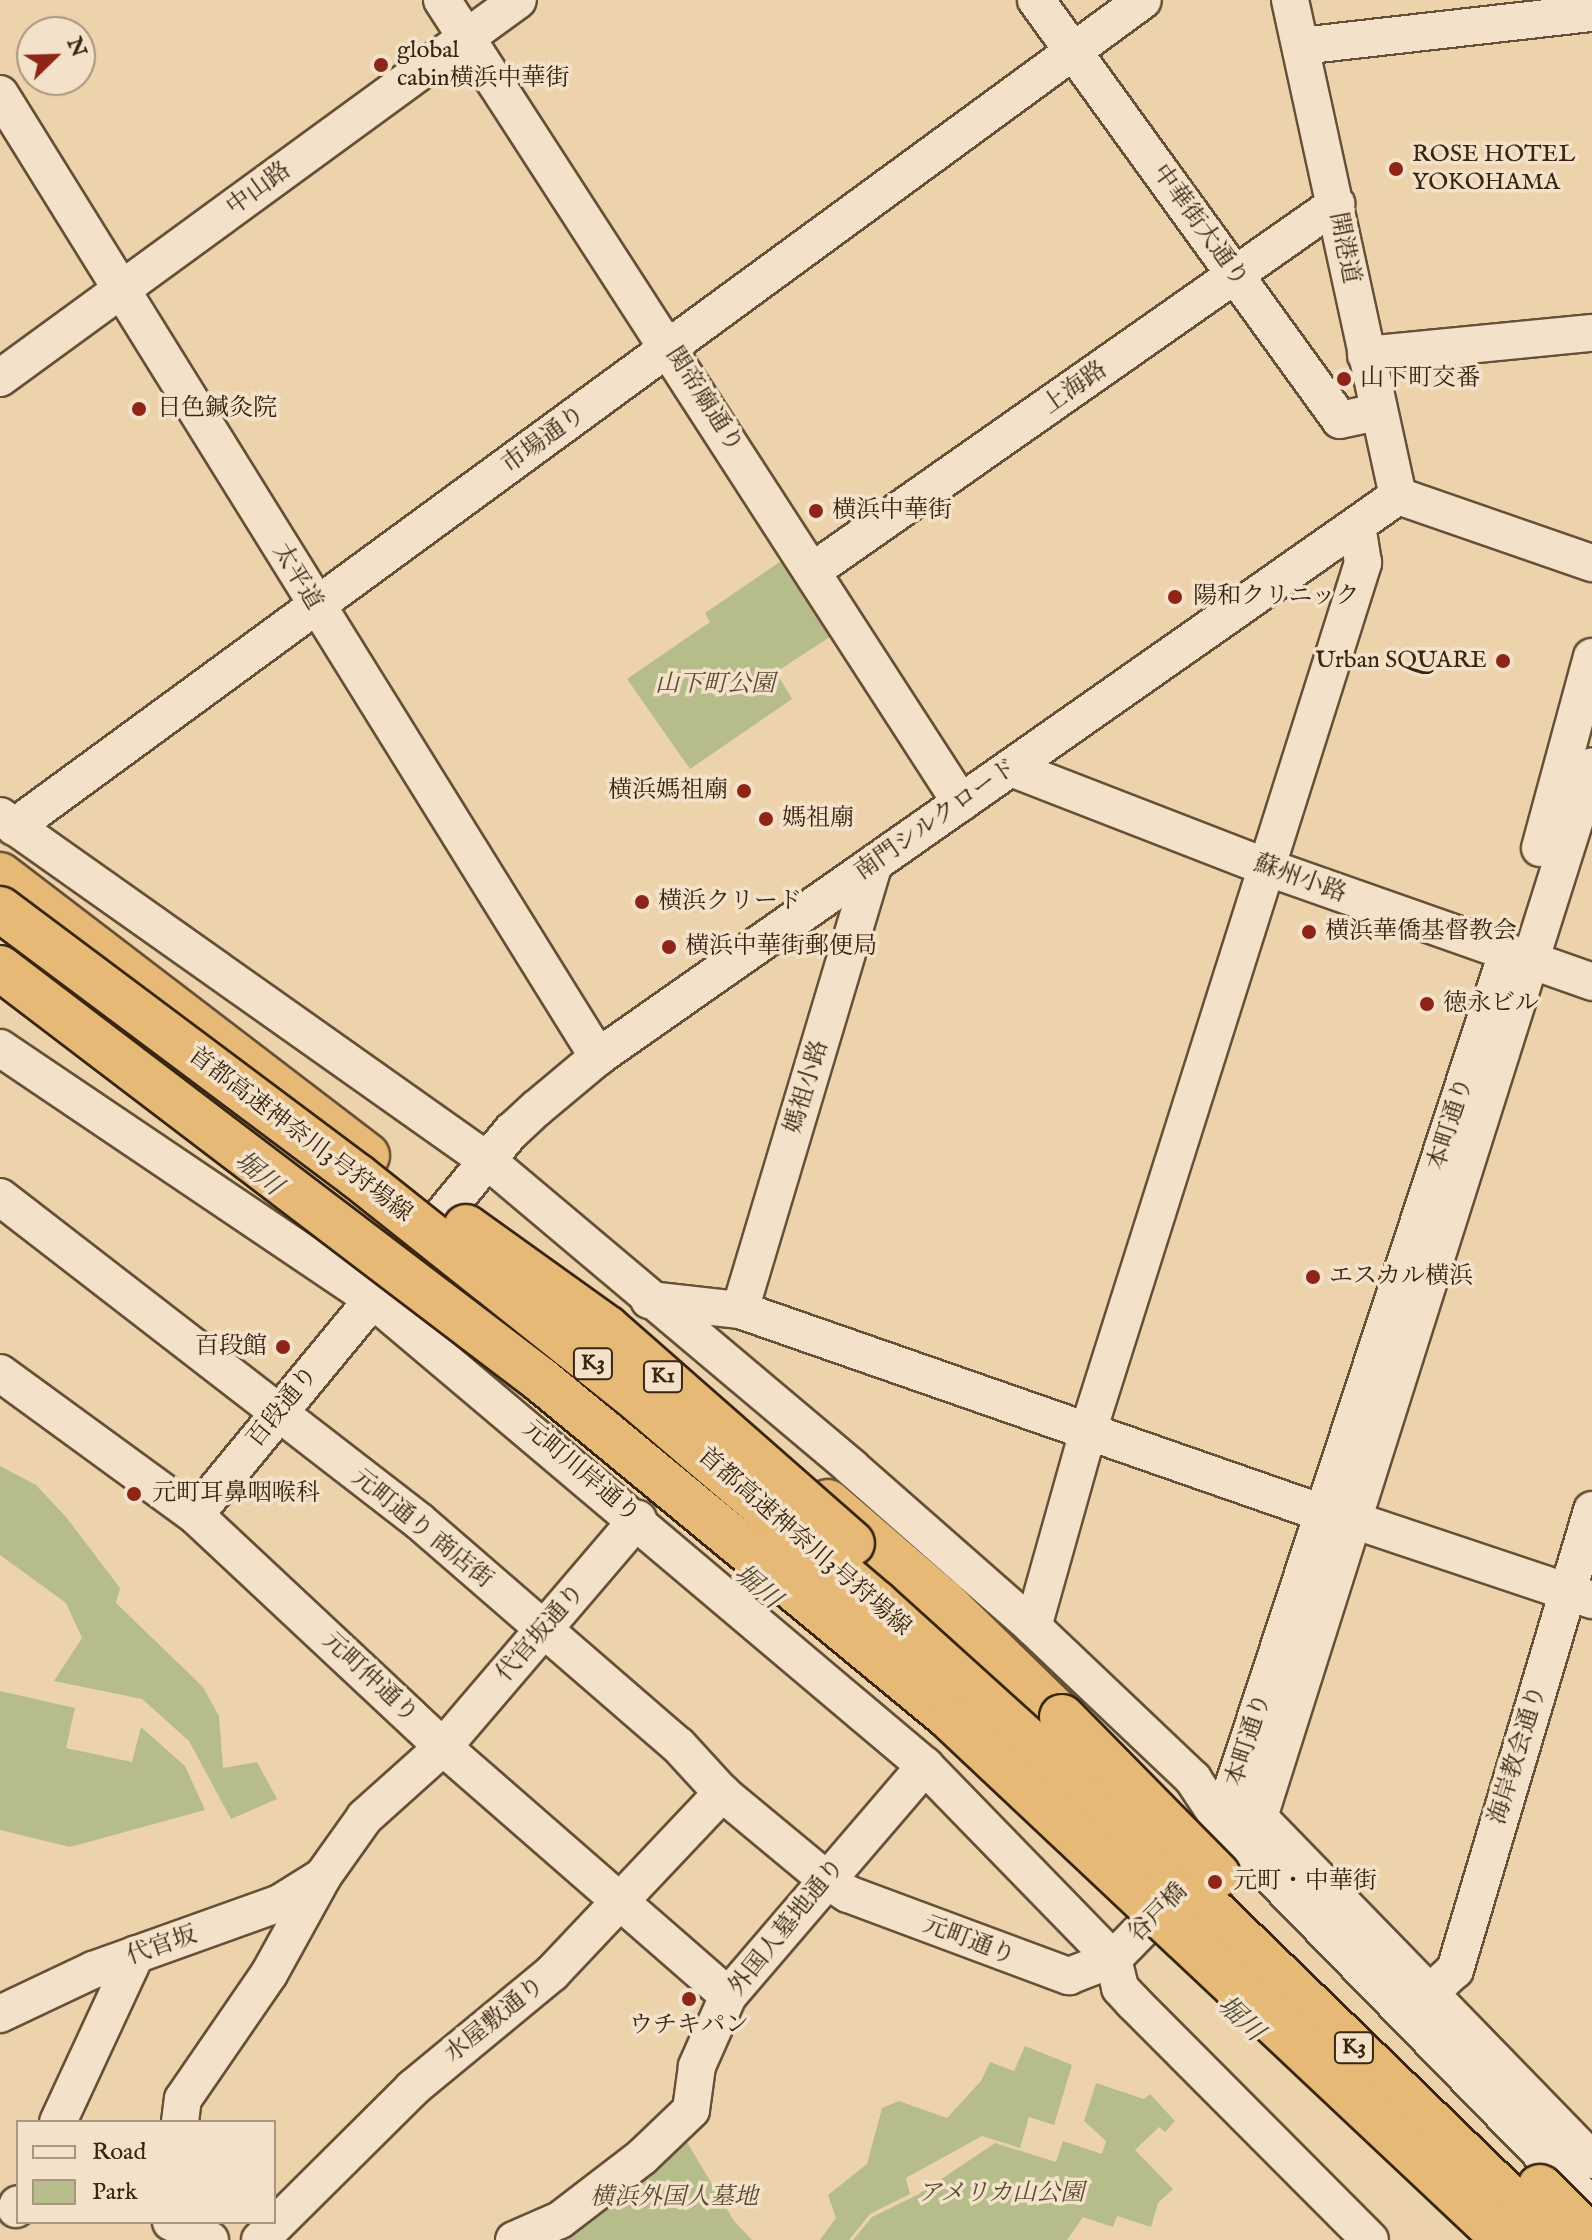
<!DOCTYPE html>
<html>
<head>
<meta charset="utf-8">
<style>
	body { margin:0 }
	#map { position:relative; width:1592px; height:2240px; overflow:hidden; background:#ecd3ac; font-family:"IM FELL English","Noto Serif JP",serif }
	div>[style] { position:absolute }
	.green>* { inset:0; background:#b6bd8b }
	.roads { filter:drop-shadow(2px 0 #665037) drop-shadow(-2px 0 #665037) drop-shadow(0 2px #665037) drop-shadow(0 -2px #665037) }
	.minor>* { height:36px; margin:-18px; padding:0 18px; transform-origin:18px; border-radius:18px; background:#f3e2c9 }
	.highway>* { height:44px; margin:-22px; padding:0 22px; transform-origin:22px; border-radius:22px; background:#e6ba76 }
	.bridges { filter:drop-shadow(2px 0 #392510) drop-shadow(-2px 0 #392510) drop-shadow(0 2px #392510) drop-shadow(0 -2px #392510) }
	.highway-bridge>* { height:44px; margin:-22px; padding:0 22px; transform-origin:22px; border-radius:22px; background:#e6ba76 }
	.dots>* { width:22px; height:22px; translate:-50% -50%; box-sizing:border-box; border:4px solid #f3e2c9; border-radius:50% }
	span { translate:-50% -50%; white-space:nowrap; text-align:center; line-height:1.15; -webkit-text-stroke:7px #f3e2c9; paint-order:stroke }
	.shield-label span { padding:2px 6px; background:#f3e2c9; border:2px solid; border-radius:6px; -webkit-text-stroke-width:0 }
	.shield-label { font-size:22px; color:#392510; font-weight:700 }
	.poi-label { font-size:24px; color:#392510 }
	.left { translate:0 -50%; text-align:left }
	.right { translate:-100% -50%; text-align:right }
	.street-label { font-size:24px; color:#392510 }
	.park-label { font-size:24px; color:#584b2f; font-style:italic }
	.water-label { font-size:26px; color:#514a35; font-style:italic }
	.legend { position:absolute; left:16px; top:2120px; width:260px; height:104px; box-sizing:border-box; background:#f3e2c9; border:2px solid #a9967f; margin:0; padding:10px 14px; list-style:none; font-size:24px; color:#392510 }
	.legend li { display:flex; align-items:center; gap:16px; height:40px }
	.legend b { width:40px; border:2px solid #a9967f }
	.north { position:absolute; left:16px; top:16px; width:80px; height:80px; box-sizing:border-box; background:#f3e2c9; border:2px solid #a9967f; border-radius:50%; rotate:67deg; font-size:22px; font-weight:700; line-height:32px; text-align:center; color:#392510 }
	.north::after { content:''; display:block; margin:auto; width:28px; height:36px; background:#8f2418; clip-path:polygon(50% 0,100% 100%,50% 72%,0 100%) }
</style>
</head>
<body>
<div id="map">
	<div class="green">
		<div style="clip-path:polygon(781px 561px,830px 637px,776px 672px,792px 699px,690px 769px,627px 679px,710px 622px,705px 613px)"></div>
		<div style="clip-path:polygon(0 1466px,36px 1485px,66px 1517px,120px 1588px,116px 1603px,203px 1687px,219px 1716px,223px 1768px,257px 1762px,277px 1799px,231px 1819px,189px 1741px,142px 1699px,54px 1681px,82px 1638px,66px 1603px,0 1555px)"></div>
		<div style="clip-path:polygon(0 1691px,75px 1708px,66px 1748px,132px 1762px,141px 1727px,185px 1766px,205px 1810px,70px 1847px,0 1830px)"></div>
		<div style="clip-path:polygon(1025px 2046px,1072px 2065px,1054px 2125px,1029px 2117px,1020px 2148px,982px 2136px,906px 2178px,910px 2194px,870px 2214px,849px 2240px,820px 2240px,836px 2218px,828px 2195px,867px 2164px,882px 2108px,899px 2101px,947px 2118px,981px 2081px,990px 2062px,1014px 2071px)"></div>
		<div style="clip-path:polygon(1096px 2083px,1144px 2099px,1150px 2094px,1175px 2121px,1165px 2132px,1159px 2127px,1135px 2150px,1173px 2189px,1158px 2203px,1151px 2227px,1117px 2216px,1113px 2227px,1083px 2217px,1067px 2240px,853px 2240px,872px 2217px,919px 2194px,995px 2143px,1056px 2162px,1063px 2141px,1102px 2154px,1106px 2141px,1084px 2121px)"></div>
		<div style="clip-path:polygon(684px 2137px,734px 2221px,752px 2240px,540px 2240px)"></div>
	</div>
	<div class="roads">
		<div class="minor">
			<div style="left:442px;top:0;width:956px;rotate:57.12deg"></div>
			<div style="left:1036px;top:0;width:518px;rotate:54.1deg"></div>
			<div style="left:1340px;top:420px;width:40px;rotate:-12deg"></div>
			<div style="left:1290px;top:0;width:508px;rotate:77.72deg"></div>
			<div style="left:1301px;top:46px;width:293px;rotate:-6.5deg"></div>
			<div style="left:0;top:94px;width:1134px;rotate:58.16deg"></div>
			<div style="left:1366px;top:355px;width:227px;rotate:-5.6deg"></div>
			<div style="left:0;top:378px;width:641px;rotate:-36.12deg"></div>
			<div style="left:1398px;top:496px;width:205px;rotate:19.1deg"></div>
			<div style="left:814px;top:570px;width:638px;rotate:-35.04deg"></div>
			<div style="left:1011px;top:768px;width:274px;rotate:21.2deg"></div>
			<div style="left:1266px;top:867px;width:346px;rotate:19.4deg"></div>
			<div style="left:0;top:816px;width:598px;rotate:35.26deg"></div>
			<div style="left:488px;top:1161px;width:475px;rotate:40.1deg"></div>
			<div style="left:851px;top:1467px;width:242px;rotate:41.3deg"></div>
			<div style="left:1033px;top:1627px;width:221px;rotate:43.5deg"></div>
			<div style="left:1193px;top:1779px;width:64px;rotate:56.6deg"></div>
			<div style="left:1228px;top:1832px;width:522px;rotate:45.78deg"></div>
			<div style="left:14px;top:827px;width:1399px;rotate:-36.22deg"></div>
			<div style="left:1540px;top:848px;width:198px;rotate:-74.8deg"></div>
			<div style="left:0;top:1048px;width:449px;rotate:34deg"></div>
			<div style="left:372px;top:1299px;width:724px;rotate:40.18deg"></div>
			<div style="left:925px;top:1766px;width:269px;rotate:45.8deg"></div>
			<div style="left:0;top:1197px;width:530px;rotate:37.71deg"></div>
			<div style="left:419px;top:1521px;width:342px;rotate:40.9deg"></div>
			<div style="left:678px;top:1745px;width:65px;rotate:47.5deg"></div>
			<div style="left:722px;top:1793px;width:138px;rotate:39.7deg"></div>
			<div style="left:828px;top:1881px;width:24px;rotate:33deg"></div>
			<div style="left:848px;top:1894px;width:236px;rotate:20.4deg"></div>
			<div style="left:1069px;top:1976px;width:47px;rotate:-21.1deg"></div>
			<div style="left:1113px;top:1959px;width:129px;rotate:-45.6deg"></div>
			<div style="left:1203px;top:1867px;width:43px;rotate:-54.5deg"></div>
			<div style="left:1228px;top:1832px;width:34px;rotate:-26deg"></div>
			<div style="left:1259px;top:1817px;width:1102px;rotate:-72.42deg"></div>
			<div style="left:649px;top:1300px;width:92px;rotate:6.3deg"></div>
			<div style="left:740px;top:1310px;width:620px;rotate:19.22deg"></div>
			<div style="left:740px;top:1310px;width:466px;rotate:-73.3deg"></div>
			<div style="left:0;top:1373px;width:241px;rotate:36.1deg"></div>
			<div style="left:195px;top:1515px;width:340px;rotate:43.1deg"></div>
			<div style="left:443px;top:1747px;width:378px;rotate:41.1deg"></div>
			<div style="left:195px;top:1515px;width:498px;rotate:-50.5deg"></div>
			<div style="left:512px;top:1131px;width:34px;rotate:-43deg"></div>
			<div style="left:537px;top:1108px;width:80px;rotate:-39.9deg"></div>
			<div style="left:598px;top:1057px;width:977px;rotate:-35.04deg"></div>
			<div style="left:1353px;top:1520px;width:252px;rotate:18.5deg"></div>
			<div style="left:1033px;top:1627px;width:204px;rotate:-74.3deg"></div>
			<div style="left:1088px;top:1431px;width:911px;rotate:-72.42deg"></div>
			<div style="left:1363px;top:563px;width:38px;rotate:-99deg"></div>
			<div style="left:1242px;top:1800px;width:502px;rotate:45.81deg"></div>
			<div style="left:1228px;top:1832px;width:42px;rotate:-84.6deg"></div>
			<div style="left:1232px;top:1790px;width:872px;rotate:-71.81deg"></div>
			<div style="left:1113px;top:1959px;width:30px;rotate:76deg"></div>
			<div style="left:1120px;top:1988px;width:21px;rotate:47deg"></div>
			<div style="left:1134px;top:2003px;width:334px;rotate:45.1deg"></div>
			<div style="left:1431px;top:1992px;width:33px;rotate:-43deg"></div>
			<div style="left:1455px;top:1970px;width:480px;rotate:-73.4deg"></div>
			<div style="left:0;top:2014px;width:103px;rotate:-25.3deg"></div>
			<div style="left:93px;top:1970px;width:199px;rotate:-19.7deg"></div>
			<div style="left:280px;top:1903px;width:51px;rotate:-32.1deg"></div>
			<div style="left:58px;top:2122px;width:185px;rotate:-65.1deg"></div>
			<div style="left:180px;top:2122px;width:23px;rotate:-83deg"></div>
			<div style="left:183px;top:2099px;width:152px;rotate:-55.5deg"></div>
			<div style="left:269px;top:1974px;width:112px;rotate:-61.1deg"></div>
			<div style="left:323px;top:1876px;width:72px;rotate:-54.6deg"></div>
			<div style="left:365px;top:1817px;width:105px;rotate:-41.9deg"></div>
			<div style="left:443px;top:1747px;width:300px;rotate:-49.5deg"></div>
			<div style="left:16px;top:2209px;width:5px;rotate:-68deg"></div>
			<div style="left:171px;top:2222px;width:43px;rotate:24.8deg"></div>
			<div style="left:260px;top:2240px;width:216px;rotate:-44.8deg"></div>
			<div style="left:413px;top:2088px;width:180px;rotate:-39.6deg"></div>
			<div style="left:552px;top:1973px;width:248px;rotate:-46.6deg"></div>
			<div style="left:514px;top:2240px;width:50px;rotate:-23.5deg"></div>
			<div style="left:560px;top:2220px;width:103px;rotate:-37.5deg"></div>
			<div style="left:642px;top:2157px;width:68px;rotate:-43.8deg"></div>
			<div style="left:691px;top:2110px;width:44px;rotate:-82.2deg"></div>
			<div style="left:697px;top:2066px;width:77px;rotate:-66.1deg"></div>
			<div style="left:728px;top:1996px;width:303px;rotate:-49.4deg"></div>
		</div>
		<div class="highway">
			<div style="left:0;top:875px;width:462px;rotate:37.4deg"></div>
			<div style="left:828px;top:1502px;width:153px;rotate:40.8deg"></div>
			<div style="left:944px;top:1602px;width:165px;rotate:44.3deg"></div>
		</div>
	</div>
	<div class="bridges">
		<div class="highway-bridge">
			<div style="left:0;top:909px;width:446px;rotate:36.8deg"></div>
			<div style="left:357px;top:1176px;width:347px;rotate:38.5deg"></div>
			<div style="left:629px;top:1392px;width:325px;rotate:40.5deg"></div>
			<div style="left:876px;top:1603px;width:377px;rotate:42.1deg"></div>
			<div style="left:1156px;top:1856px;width:552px;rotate:44.05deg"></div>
			<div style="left:0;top:968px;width:680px;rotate:37.29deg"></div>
			<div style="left:541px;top:1380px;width:528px;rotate:39.54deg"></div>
			<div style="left:948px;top:1716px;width:765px;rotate:43.25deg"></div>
			<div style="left:466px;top:1227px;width:173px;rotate:35.6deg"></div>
			<div style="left:607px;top:1328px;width:326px;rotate:41.3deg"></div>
			<div style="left:1062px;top:1717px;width:222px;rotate:45.4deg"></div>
			<div style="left:1540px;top:2187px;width:73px;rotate:44.4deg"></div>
		</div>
	</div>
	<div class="dots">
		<div style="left:381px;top:65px;background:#8f2418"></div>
		<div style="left:1396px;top:169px;background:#8f2418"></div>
		<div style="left:1344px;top:379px;background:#8f2418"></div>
		<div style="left:139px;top:409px;background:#8f2418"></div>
		<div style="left:816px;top:511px;background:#8f2418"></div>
		<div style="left:1175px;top:597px;background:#8f2418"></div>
		<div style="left:1503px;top:661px;background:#8f2418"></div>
		<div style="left:744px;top:791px;background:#8f2418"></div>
		<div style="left:766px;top:819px;background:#8f2418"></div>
		<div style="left:642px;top:902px;background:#8f2418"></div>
		<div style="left:1309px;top:932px;background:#8f2418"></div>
		<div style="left:669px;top:947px;background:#8f2418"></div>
		<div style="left:1427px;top:1004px;background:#8f2418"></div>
		<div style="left:1313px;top:1277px;background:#8f2418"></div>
		<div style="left:283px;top:1347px;background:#8f2418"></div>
		<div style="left:134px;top:1494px;background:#8f2418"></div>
		<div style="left:1215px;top:1882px;background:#8f2418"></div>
		<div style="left:689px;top:1999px;background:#8f2418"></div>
	</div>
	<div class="shield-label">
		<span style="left:593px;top:1364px">K3</span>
		<span style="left:663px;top:1377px">K1</span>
		<span style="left:1354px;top:2048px">K3</span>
	</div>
	<div class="poi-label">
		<span class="left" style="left:397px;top:65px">global<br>cabin横浜中華街</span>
		<span class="left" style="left:1412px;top:169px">ROSE HOTEL<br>YOKOHAMA</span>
		<span class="left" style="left:1360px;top:379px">山下町交番</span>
		<span class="left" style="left:157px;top:409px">日色鍼灸院</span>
		<span class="left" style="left:832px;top:511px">横浜中華街</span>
		<span class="left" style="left:1193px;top:597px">陽和クリニック</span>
		<span class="right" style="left:1487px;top:661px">Urban SQUARE</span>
		<span class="right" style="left:728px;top:791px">横浜媽祖廟</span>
		<span class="left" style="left:782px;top:819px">媽祖廟</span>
		<span class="left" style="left:658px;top:902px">横浜クリード</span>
		<span class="left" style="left:1325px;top:932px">横浜華僑基督教会</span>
		<span class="left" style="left:685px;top:947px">横浜中華街郵便局</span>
		<span class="left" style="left:1443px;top:1004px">徳永ビル</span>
		<span class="left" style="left:1329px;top:1277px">エスカル横浜</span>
		<span class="right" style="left:267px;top:1347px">百段館</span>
		<span class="left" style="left:152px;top:1494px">元町耳鼻咽喉科</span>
		<span class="left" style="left:1233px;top:1882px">元町・中華街</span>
		<span style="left:689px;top:2026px">ウチキパン</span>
	</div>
	<div class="street-label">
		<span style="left:259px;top:189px;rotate:-36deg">中山路</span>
		<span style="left:1200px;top:226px;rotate:54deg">中華街大通り</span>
		<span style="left:1344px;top:248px;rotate:79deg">開港道</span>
		<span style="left:1075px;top:388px;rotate:-35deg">上海路</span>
		<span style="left:704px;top:400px;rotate:57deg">関帝廟通り</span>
		<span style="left:544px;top:440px;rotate:-36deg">市場通り</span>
		<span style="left:297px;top:577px;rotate:59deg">太平道</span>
		<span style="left:936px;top:820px;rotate:-35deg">南門シルクロード</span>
		<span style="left:1300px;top:879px;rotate:20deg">蘇州小路</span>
		<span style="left:807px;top:1087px;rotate:-73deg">媽祖小路</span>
		<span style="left:1451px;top:1124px;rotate:-72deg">本町通り</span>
		<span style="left:300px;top:1135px;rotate:37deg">首都高速神奈川3号狩場線</span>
		<span style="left:283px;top:1407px;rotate:-51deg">百段通り</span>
		<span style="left:581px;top:1472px;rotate:40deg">元町川岸通り</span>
		<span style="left:422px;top:1529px;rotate:39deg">元町通り 商店街</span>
		<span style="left:804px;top:1542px;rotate:41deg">首都高速神奈川3号狩場線</span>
		<span style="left:541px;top:1633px;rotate:-49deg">代官坂通り</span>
		<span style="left:370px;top:1678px;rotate:43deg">元町仲通り</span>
		<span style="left:1249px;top:1740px;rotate:-72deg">本町通り</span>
		<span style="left:1518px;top:1755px;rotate:-73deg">海岸教会通り</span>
		<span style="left:1158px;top:1913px;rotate:-45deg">谷戸橋</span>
		<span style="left:787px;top:1927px;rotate:-51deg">外国人墓地通り</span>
		<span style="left:969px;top:1941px;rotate:21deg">元町通り</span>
		<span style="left:162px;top:1946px;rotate:-19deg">代官坂</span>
		<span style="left:495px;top:2020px;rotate:-39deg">水屋敷通り</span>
	</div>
	<div class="park-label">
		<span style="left:715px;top:685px">山下町公園</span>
		<span style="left:1001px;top:2194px">アメリカ山公園</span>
		<span style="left:674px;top:2198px">横浜外国人墓地</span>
	</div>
	<div class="water-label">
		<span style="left:258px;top:1174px;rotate:39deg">堀川</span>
		<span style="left:757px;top:1587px;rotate:40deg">堀川</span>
		<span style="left:1240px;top:2019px;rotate:43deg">堀川</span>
	</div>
	<ul class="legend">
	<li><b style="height:10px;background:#f3e2c9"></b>Road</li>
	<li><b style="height:22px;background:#b6bd8b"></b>Park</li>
	</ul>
	<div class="north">N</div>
</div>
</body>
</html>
